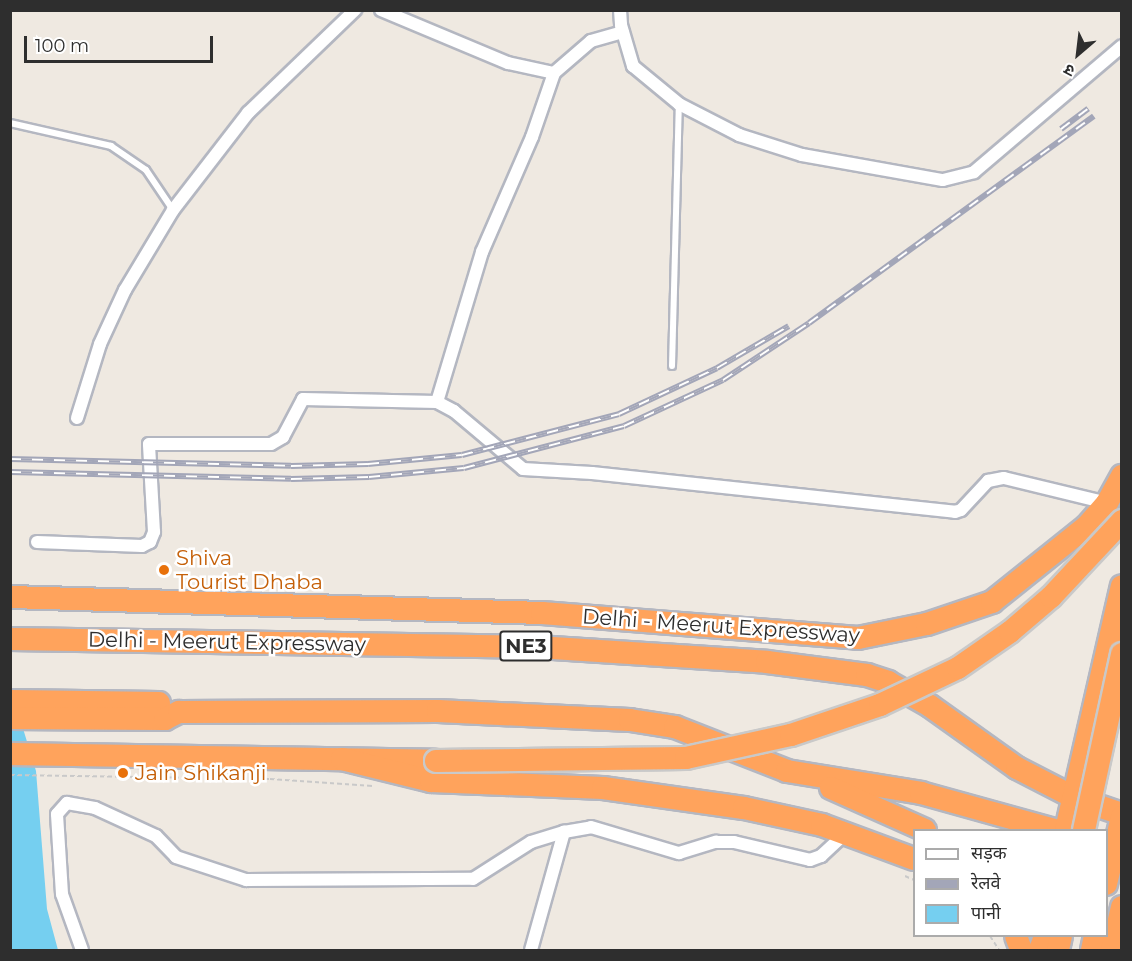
<!DOCTYPE html>
<html>
<head>
<meta charset="utf-8">
<style>
	body { margin:0 }
	#map { position:relative; width:1132px; height:961px; overflow:hidden; background:#efe9e1; font-family:Montserrat,"Noto Sans Devanagari",sans-serif }
	div>[style] { position:absolute }
	.water>* { inset:0; background:#75cff0 }
	.path>* { height:2px; margin-top:-1px; transform-origin:0; background:repeating-linear-gradient(90deg,#c9c9c9 0 4.5px,transparent 0 7.5px) }
	.roads { filter:drop-shadow(2px 0 #b4b7c1) drop-shadow(-2px 0 #b4b7c1) drop-shadow(0 2px #b4b7c1) drop-shadow(0 -2px #b4b7c1) }
	.lane>* { height:6px; margin:-3px; padding:0 3px; transform-origin:3px; border-radius:3px; background:#fff }
	.street>* { height:12px; margin:-6px; padding:0 6px; transform-origin:6px; border-radius:6px; background:#fff }
	.highway>* { height:22px; margin:-11px; padding:0 11px; transform-origin:11px; border-radius:11px; background:#ffa35c }
	.rail>* { height:6px; margin-top:-3px; transform-origin:0; background:repeating-linear-gradient(90deg,#fff 0 11px,#a3a6b8 0 22px); box-sizing:border-box; border-block:2px solid #a3a6b8 }
	.bridges { filter:drop-shadow(2px 0 #c9c9c9) drop-shadow(-2px 0 #c9c9c9) drop-shadow(0 2px #c9c9c9) drop-shadow(0 -2px #c9c9c9) }
	.highway-bridge>* { height:22px; margin:-11px; padding:0 11px; transform-origin:11px; border-radius:11px; background:#ffa35c }
	.dots>* { width:16px; height:16px; translate:-50% -50%; box-sizing:border-box; border:3px solid #fff; border-radius:50% }
	span { translate:-50% -50%; white-space:nowrap; text-align:center; line-height:1.15; -webkit-text-stroke:5px #fff; paint-order:stroke }
	.shield-label span { padding:2px 4px; background:#fff; border:2px solid; border-radius:4px; -webkit-text-stroke-width:0 }
	.shield-label { font-size:20px; color:#2e2e2e; font-weight:700 }
	.food-label { font-size:21px; color:#c56008 }
	.left { translate:0 -50%; text-align:left }
	.street-label { font-size:21px; color:#2e2e2e }
	.frame { position:absolute; inset:0; border:12px solid #2e2e2e; pointer-events:none }
	.legend { position:absolute; left:913px; top:829px; width:195px; height:108px; box-sizing:border-box; background:#fff; border:2px solid #ababab; margin:0; padding:8px 10px; list-style:none; font-size:18px; color:#2e2e2e }
	.legend li { display:flex; align-items:center; gap:12px; height:30px }
	.legend b { width:30px; border:2px solid #ababab }
	.north { position:absolute; left:1048px; top:24px; width:60px; height:60px; -webkit-text-stroke:4px #fff; paint-order:stroke; rotate:208deg; font-size:16px; font-weight:700; line-height:24px; text-align:center; color:#2e2e2e }
	.north::after { content:''; display:block; margin:auto; width:21px; height:27px; background:#2e2e2e; clip-path:polygon(50% 0,100% 100%,50% 72%,0 100%) }
	.scale { position:absolute; left:24px; top:36px; width:189px; height:27px; box-sizing:border-box; border:3px solid #2e2e2e; border-top:0; padding-left:8px; font-size:18px; line-height:21px; white-space:nowrap; color:#2e2e2e; -webkit-text-stroke:4px #fff; paint-order:stroke }
</style>
</head>
<body>
<div id="map">
	<div class="water">
		<div style="clip-path:polygon(10px 686px,36px 771px,47px 909px,58px 950px,11px 950px)"></div>
	</div>
	<div class="path">
		<div style="left:10px;top:775px;width:260px;rotate:0.9deg"></div>
		<div style="left:270px;top:779px;width:103px;rotate:3.9deg"></div>
		<div style="left:905px;top:876px;width:10px;rotate:24deg"></div>
		<div style="left:990px;top:936px;width:17px;rotate:57deg"></div>
	</div>
	<div class="roads">
		<div class="lane">
			<div style="left:10px;top:123px;width:104px;rotate:12.8deg"></div>
			<div style="left:111px;top:146px;width:42px;rotate:34.4deg"></div>
			<div style="left:146px;top:170px;width:48px;rotate:56deg"></div>
			<div style="left:672px;top:366px;width:262px;rotate:-88.5deg"></div>
		</div>
		<div class="street">
			<div style="left:381px;top:10px;width:138px;rotate:22.7deg"></div>
			<div style="left:508px;top:63px;width:47px;rotate:12.3deg"></div>
			<div style="left:620px;top:10px;width:15px;rotate:86deg"></div>
			<div style="left:621px;top:25px;width:43px;rotate:73.7deg"></div>
			<div style="left:633px;top:66px;width:60px;rotate:39.6deg"></div>
			<div style="left:679px;top:104px;width:68px;rotate:27.3deg"></div>
			<div style="left:739px;top:135px;width:66px;rotate:17.6deg"></div>
			<div style="left:802px;top:155px;width:143px;rotate:10.1deg"></div>
			<div style="left:943px;top:180px;width:32px;rotate:-14deg"></div>
			<div style="left:974px;top:172px;width:194px;rotate:-40.4deg"></div>
			<div style="left:437px;top:402px;width:157px;rotate:-73.3deg"></div>
			<div style="left:482px;top:252px;width:125px;rotate:-66.5deg"></div>
			<div style="left:532px;top:137px;width:68px;rotate:-71deg"></div>
			<div style="left:554px;top:73px;width:49px;rotate:-40.9deg"></div>
			<div style="left:591px;top:41px;width:33px;rotate:-16deg"></div>
			<div style="left:77px;top:418px;width:77px;rotate:-72.7deg"></div>
			<div style="left:100px;top:344px;width:60px;rotate:-65.2deg"></div>
			<div style="left:125px;top:290px;width:93px;rotate:-59deg"></div>
			<div style="left:173px;top:210px;width:123px;rotate:-52.3deg"></div>
			<div style="left:248px;top:113px;width:149px;rotate:-43.9deg"></div>
			<div style="left:37px;top:542px;width:105px;rotate:2.2deg"></div>
			<div style="left:142px;top:546px;width:9px;rotate:-27deg"></div>
			<div style="left:150px;top:542px;width:11px;rotate:-68deg"></div>
			<div style="left:154px;top:532px;width:88px;rotate:-93.3deg"></div>
			<div style="left:149px;top:444px;width:122px"></div>
			<div style="left:271px;top:444px;width:14px;rotate:-30deg"></div>
			<div style="left:283px;top:437px;width:43px;rotate:-62.2deg"></div>
			<div style="left:303px;top:399px;width:134px;rotate:1.3deg"></div>
			<div style="left:437px;top:402px;width:19px;rotate:28deg"></div>
			<div style="left:454px;top:411px;width:90px;rotate:40deg"></div>
			<div style="left:523px;top:469px;width:69px;rotate:3.3deg"></div>
			<div style="left:592px;top:473px;width:365px;rotate:6.1deg"></div>
			<div style="left:955px;top:512px;width:6px;rotate:-18deg"></div>
			<div style="left:961px;top:510px;width:40px;rotate:-47deg"></div>
			<div style="left:988px;top:481px;width:16px;rotate:-11deg"></div>
			<div style="left:1004px;top:478px;width:106px;rotate:13.6deg"></div>
			<div style="left:82px;top:950px;width:59px;rotate:-109.7deg"></div>
			<div style="left:62px;top:894px;width:80px;rotate:-93.6deg"></div>
			<div style="left:57px;top:814px;width:15px;rotate:-48deg"></div>
			<div style="left:67px;top:803px;width:28px;rotate:10deg"></div>
			<div style="left:95px;top:808px;width:67px;rotate:24.7deg"></div>
			<div style="left:156px;top:836px;width:29px;rotate:46deg"></div>
			<div style="left:176px;top:857px;width:74px;rotate:18.2deg"></div>
			<div style="left:246px;top:880px;width:227px;rotate:-0.3deg"></div>
			<div style="left:473px;top:879px;width:69px;rotate:-32.5deg"></div>
			<div style="left:531px;top:842px;width:34px;rotate:-17deg"></div>
			<div style="left:531px;top:950px;width:123px;rotate:-74.4deg"></div>
			<div style="left:564px;top:832px;width:27px;rotate:-10deg"></div>
			<div style="left:591px;top:827px;width:92px;rotate:16.5deg"></div>
			<div style="left:679px;top:853px;width:39px;rotate:-17deg"></div>
			<div style="left:716px;top:842px;width:18px"></div>
			<div style="left:734px;top:842px;width:78px;rotate:13.3deg"></div>
			<div style="left:810px;top:860px;width:12px;rotate:-20deg"></div>
			<div style="left:821px;top:856px;width:34px;rotate:-43deg"></div>
		</div>
		<div class="highway">
			<div style="left:10px;top:597px;width:532px;rotate:1.72deg"></div>
			<div style="left:542px;top:613px;width:317px;rotate:4.5deg"></div>
			<div style="left:858px;top:638px;width:70px;rotate:-11.5deg"></div>
			<div style="left:927px;top:624px;width:69px;rotate:-18.7deg"></div>
			<div style="left:992px;top:602px;width:122px;rotate:-38.7deg"></div>
			<div style="left:1087px;top:526px;width:30px;rotate:-49deg"></div>
			<div style="left:1107px;top:503px;width:31px;rotate:-61deg"></div>
			<div style="left:10px;top:639px;width:527px;rotate:0.87deg"></div>
			<div style="left:537px;top:647px;width:230px;rotate:3.7deg"></div>
			<div style="left:767px;top:662px;width:101px;rotate:7.4deg"></div>
			<div style="left:867px;top:675px;width:22px;rotate:18deg"></div>
			<div style="left:888px;top:682px;width:48px;rotate:29.7deg"></div>
			<div style="left:930px;top:706px;width:107px;rotate:35.5deg"></div>
			<div style="left:1017px;top:768px;width:65px;rotate:27.3deg"></div>
			<div style="left:1075px;top:798px;width:50px;rotate:18.8deg"></div>
			<div style="left:10px;top:701px;width:149px;rotate:0.8deg"></div>
			<div style="left:10px;top:718px;width:155px;rotate:0.4deg"></div>
			<div style="left:165px;top:719px;width:16px;rotate:-27deg"></div>
			<div style="left:179px;top:712px;width:259px;rotate:-0.2deg"></div>
			<div style="left:438px;top:711px;width:192px;rotate:2.7deg"></div>
			<div style="left:630px;top:720px;width:46px;rotate:8.8deg"></div>
			<div style="left:675px;top:727px;width:120px;rotate:21.4deg"></div>
			<div style="left:787px;top:771px;width:136px;rotate:9.3deg"></div>
			<div style="left:921px;top:793px;width:138px;rotate:15.5deg"></div>
			<div style="left:10px;top:754px;width:426px;rotate:0.9deg"></div>
			<div style="left:342px;top:759px;width:92px;rotate:13.9deg"></div>
			<div style="left:431px;top:781px;width:172px;rotate:2.3deg"></div>
			<div style="left:603px;top:788px;width:142px;rotate:8.1deg"></div>
			<div style="left:744px;top:808px;width:80px;rotate:12.3deg"></div>
			<div style="left:822px;top:825px;width:98px;rotate:20.3deg"></div>
			<div style="left:831px;top:788px;width:103px;rotate:24.1deg"></div>
			<div style="left:1066px;top:830px;width:250px;rotate:-77.1deg"></div>
			<div style="left:1106px;top:884px;width:69px;rotate:-76.6deg"></div>
			<div style="left:1016px;top:936px;width:15px;rotate:70deg"></div>
			<div style="left:1040px;top:950px;width:15px;rotate:-70deg"></div>
			<div style="left:1058px;top:950px;width:14px;rotate:-78deg"></div>
			<div style="left:1092px;top:950px;width:14px;rotate:-78deg"></div>
			<div style="left:1112px;top:950px;width:44px;rotate:-76.9deg"></div>
		</div>
	</div>
	<div class="rail">
		<div style="left:1061px;top:129px;width:34px;rotate:-37deg"></div>
		<div style="left:10px;top:459px;width:281px;rotate:1.4deg"></div>
		<div style="left:291px;top:466px;width:77px;rotate:-1.5deg"></div>
		<div style="left:368px;top:464px;width:94px;rotate:-5.5deg"></div>
		<div style="left:462px;top:455px;width:162px;rotate:-14.6deg"></div>
		<div style="left:619px;top:414px;width:108px;rotate:-25.1deg"></div>
		<div style="left:717px;top:368px;width:83px;rotate:-30.3deg"></div>
		<div style="left:10px;top:472px;width:281px;rotate:1.4deg"></div>
		<div style="left:291px;top:479px;width:78px;rotate:-1.5deg"></div>
		<div style="left:369px;top:477px;width:95px;rotate:-5.4deg"></div>
		<div style="left:464px;top:468px;width:165px;rotate:-14.7deg"></div>
		<div style="left:624px;top:426px;width:109px;rotate:-24.9deg"></div>
		<div style="left:723px;top:380px;width:103px;rotate:-33.5deg"></div>
		<div style="left:809px;top:323px;width:352px;rotate:-36deg"></div>
	</div>
	<div class="bridges">
		<div class="highway-bridge">
			<div style="left:436px;top:761px;width:250px;rotate:-0.7deg"></div>
			<div style="left:686px;top:758px;width:107px;rotate:-12.4deg"></div>
			<div style="left:791px;top:735px;width:94px;rotate:-18.6deg"></div>
			<div style="left:880px;top:705px;width:86px;rotate:-25.4deg"></div>
			<div style="left:958px;top:668px;width:63px;rotate:-34.7deg"></div>
			<div style="left:1010px;top:632px;width:54px;rotate:-40.5deg"></div>
			<div style="left:1051px;top:597px;width:104px;rotate:-46.9deg"></div>
			<div style="left:1084px;top:830px;width:180px;rotate:-77.8deg"></div>
		</div>
	</div>
	<div class="dots">
		<div style="left:164px;top:570px;background:#e8710a"></div>
		<div style="left:123px;top:773px;background:#e8710a"></div>
	</div>
	<div class="shield-label">
		<span style="left:526px;top:646px">NE3</span>
	</div>
	<div class="food-label">
		<span class="left" style="left:176px;top:570px">Shiva<br>Tourist Dhaba</span>
		<span class="left" style="left:135px;top:773px">Jain Shikanji</span>
	</div>
	<div class="street-label">
		<span style="left:721px;top:626px;rotate:4deg">Delhi - Meerut Expressway</span>
		<span style="left:227px;top:642px;rotate:1deg">Delhi - Meerut Expressway</span>
	</div>
	<div class="frame"></div>
	<ul class="legend">
	<li><b style="height:8px;background:#fff"></b>सड़क</li>
	<li><b style="height:8px;background:#a3a6b8"></b>रेलवे</li>
	<li><b style="height:16px;background:#75cff0"></b>पानी</li>
	</ul>
	<div class="north">उ</div>
	<div class="scale">100 m</div>
</div>
</body>
</html>
